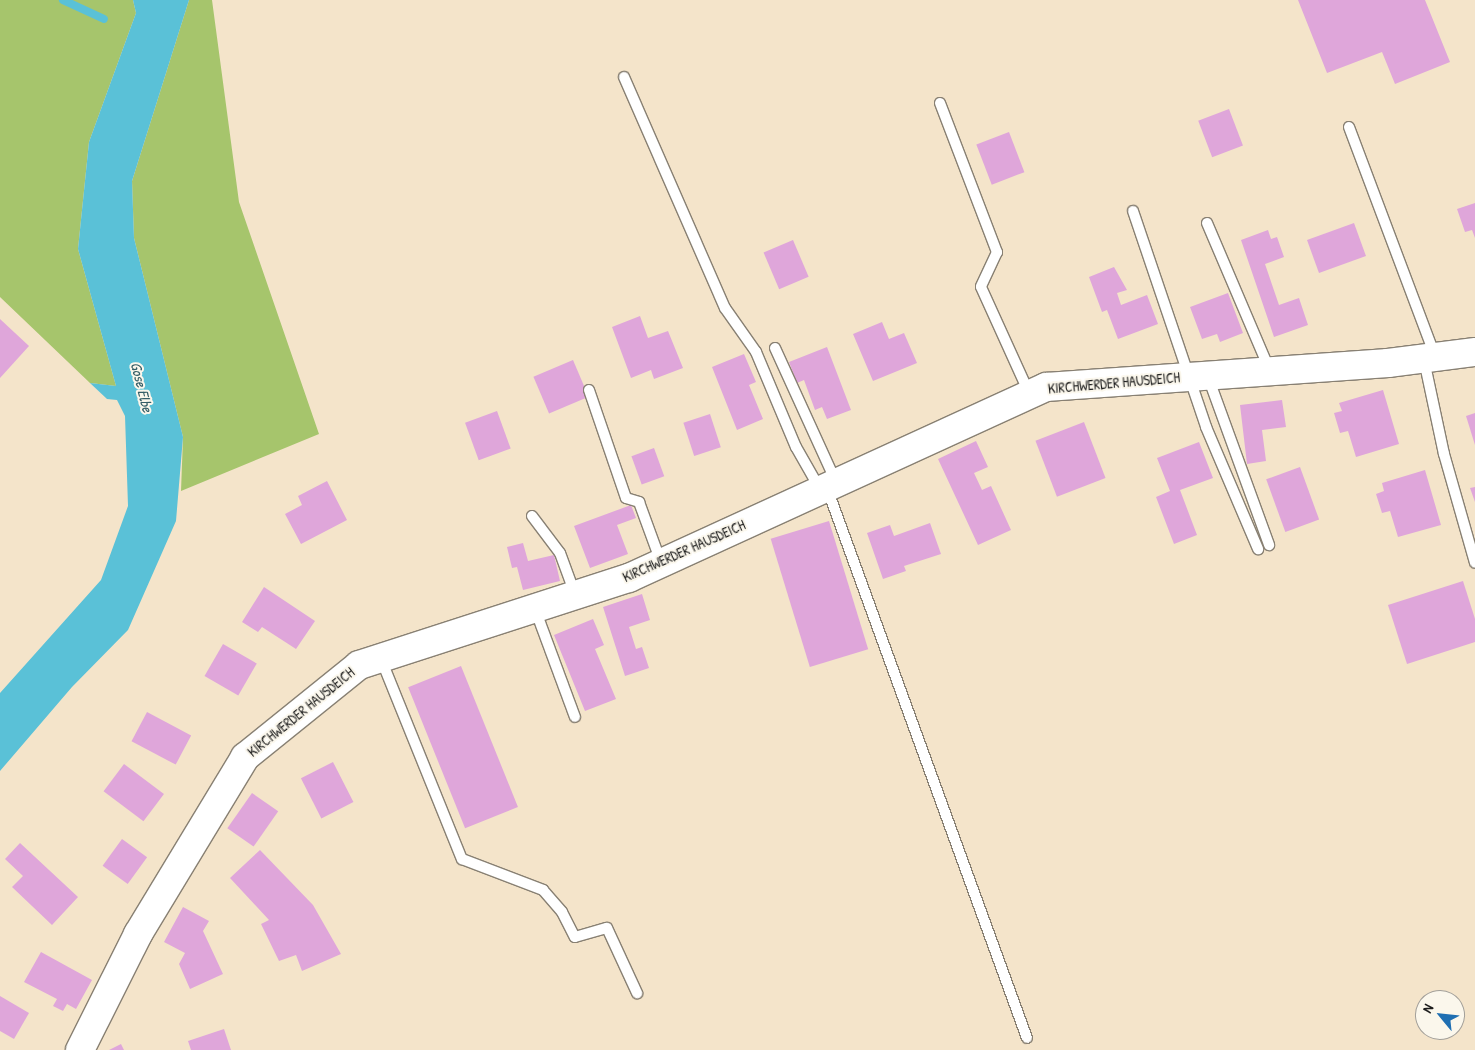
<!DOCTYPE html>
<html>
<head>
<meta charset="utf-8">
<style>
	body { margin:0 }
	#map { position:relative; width:1475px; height:1050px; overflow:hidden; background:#f4e4ca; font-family:"Patrick Hand",sans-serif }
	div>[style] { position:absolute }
	.green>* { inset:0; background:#a6c56c }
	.water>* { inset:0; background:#5ac1d7 }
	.stream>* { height:8px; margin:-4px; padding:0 4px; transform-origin:4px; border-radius:4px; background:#5ac1d7 }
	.building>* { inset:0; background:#dfa6da; transform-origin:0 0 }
	.roads { filter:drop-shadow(1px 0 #888073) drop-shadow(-1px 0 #888073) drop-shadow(0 1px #888073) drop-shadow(0 -1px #888073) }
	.lane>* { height:10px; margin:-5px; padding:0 5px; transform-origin:5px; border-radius:5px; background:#fff }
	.secondary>* { height:28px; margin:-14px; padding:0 14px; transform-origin:14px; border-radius:14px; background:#fff }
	span { translate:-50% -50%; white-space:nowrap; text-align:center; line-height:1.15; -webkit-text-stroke:4px #fbf7ec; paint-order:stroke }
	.street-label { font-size:14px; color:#1c1c1c }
	.water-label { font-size:15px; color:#355e67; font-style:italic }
	.north { position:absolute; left:1415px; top:990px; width:50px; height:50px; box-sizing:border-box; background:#fbf7ec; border:1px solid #a29f99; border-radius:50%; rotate:298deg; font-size:14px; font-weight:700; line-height:20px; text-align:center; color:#1c1c1c }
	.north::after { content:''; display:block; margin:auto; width:18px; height:22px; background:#1f6fb2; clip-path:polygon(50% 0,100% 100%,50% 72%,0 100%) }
</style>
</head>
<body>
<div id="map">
	<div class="green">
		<div style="clip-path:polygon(0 0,133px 0,136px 13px,89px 142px,78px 249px,116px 386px,90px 383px,0 297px)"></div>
		<div style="clip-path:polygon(189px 0,212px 0,239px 202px,319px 434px,181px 491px,183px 437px,134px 238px,132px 181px)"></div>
	</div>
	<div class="water">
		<div style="clip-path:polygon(133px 0,189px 0,132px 181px,134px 238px,183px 437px,176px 521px,128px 630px,72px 687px,0 771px,0 693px,101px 580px,128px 506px,125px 416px,117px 400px,107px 399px,90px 383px,116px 386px,78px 249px,89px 142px,136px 13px)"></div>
	</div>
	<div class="stream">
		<div style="left:63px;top:0;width:45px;rotate:24.9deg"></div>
	</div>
	<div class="building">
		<div style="clip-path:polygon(1298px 0,1425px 0,1450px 62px,1395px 84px,1382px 52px,1327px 73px)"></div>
		<div style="left:1229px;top:109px;width:39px;height:33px;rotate:69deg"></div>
		<div style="left:1009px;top:132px;width:43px;height:35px;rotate:69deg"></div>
		<div style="clip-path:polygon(1475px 203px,1475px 238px,1472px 230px,1465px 232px,1457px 209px)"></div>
		<div style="left:1354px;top:223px;width:35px;height:50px;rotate:70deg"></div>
		<div style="clip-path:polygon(1268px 230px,1271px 239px,1277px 237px,1284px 257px,1265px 264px,1279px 305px,1299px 298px,1308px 325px,1274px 337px,1241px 240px)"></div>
		<div style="left:793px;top:240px;width:40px;height:32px;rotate:67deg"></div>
		<div style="clip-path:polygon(1114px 267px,1127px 290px,1117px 293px,1121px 305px,1147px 295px,1158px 324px,1118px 339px,1107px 310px,1102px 312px,1089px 277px)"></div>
		<div style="clip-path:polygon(1228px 293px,1243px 333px,1220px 342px,1217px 334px,1202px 339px,1190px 307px)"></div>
		<div style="clip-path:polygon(640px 316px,648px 338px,668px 331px,683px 368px,654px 379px,651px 370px,631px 378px,612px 327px)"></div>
		<div style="clip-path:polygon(0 319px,29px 346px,0 378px)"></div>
		<div style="clip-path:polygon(882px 322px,889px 339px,904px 333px,917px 363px,873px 381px,853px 334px)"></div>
		<div style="clip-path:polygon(827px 347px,851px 410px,827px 419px,822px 407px,815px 410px,804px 380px,797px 383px,789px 362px)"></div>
		<div style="clip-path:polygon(744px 354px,756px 382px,749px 385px,763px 419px,737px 430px,712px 367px)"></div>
		<div style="left:573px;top:360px;width:40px;height:43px;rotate:67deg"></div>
		<div style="clip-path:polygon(1383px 390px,1399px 444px,1356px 457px,1348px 431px,1340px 433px,1334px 413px,1342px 411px,1339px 403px)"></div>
		<div style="clip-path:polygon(1282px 400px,1286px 427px,1262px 430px,1266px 461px,1247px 464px,1240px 405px)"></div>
		<div style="left:497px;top:411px;width:40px;height:34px;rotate:70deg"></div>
		<div style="clip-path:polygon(1475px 413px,1475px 445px,1466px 416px)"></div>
		<div style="left:710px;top:414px;width:35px;height:28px;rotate:72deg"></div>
		<div style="left:1084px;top:422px;width:60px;height:52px;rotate:69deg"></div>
		<div style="clip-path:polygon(976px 441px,988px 467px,974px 473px,982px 490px,991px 486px,1011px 530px,978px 545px,938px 459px)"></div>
		<div style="clip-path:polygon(1199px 442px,1213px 478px,1180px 490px,1197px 535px,1174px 544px,1156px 497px,1170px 491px,1157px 458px)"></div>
		<div style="left:654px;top:448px;width:30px;height:24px;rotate:70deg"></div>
		<div style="left:1300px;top:467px;width:56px;height:36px;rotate:70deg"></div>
		<div style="clip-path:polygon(1425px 470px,1441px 525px,1398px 537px,1390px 511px,1382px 513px,1376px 494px,1384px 491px,1382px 483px)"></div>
		<div style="clip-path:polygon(327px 481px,347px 520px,301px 544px,285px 514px,302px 505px,298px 496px)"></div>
		<div style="clip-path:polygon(1475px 487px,1475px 502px,1470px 488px)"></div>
		<div style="clip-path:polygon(631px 505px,636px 518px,617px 525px,628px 554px,590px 568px,574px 526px)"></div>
		<div style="left:829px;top:521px;width:134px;height:61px;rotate:73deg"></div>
		<div style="clip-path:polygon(930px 523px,941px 554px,904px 566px,906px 571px,883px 579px,867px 533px,890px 525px,894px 536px)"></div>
		<div style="clip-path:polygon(523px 543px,528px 561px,554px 555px,560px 581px,523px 590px,517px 567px,512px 568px,507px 547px)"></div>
		<div style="clip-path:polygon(1463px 581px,1475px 619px,1475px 642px,1407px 664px,1388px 605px)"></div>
		<div style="clip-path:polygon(264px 587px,315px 621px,296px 649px,262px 627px,258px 632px,242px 622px)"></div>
		<div style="clip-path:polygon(642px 594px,650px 620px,629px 627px,636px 649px,642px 647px,649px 668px,625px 676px,603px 607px)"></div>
		<div style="clip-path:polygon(593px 619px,604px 645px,595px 649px,616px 699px,585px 711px,554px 635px)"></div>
		<div style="left:223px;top:644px;width:39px;height:37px;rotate:30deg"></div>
		<div style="left:461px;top:666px;width:152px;height:57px;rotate:68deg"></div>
		<div style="left:147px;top:712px;width:50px;height:33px;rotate:28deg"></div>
		<div style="left:333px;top:762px;width:45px;height:36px;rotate:63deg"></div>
		<div style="left:124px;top:764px;width:50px;height:34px;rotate:37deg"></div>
		<div style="left:252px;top:793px;width:32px;height:43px;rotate:35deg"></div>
		<div style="left:122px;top:839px;width:31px;height:33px;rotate:36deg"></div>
		<div style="clip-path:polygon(20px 843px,78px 897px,52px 925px,12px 887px,23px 876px,5px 859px)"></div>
		<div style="clip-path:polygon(260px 850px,313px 905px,341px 954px,302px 971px,296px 955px,279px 961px,261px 924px,269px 920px,230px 878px)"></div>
		<div style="clip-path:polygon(183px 907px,209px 921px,203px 931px,223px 974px,190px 989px,179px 964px,185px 953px,164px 942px)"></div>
		<div style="clip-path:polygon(41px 952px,92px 980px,76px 1009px,67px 1004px,63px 1011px,53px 1006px,57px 999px,24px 982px)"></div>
		<div style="clip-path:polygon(0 996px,29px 1013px,14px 1039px,0 1031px)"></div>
		<div style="clip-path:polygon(224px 1029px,231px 1050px,191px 1050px,188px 1041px)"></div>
		<div style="clip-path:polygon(121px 1044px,124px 1050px,109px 1050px)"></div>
	</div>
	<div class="roads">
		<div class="lane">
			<div style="left:624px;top:77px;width:252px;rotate:66.4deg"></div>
			<div style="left:725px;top:308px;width:54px;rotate:54.8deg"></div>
			<div style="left:756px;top:352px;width:103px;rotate:67.2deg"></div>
			<div style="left:796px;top:447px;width:48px;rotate:60.3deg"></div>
			<div style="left:940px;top:103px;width:160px;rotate:69.1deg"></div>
			<div style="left:997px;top:252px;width:38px;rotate:115deg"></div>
			<div style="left:981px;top:287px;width:116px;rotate:65.6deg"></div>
			<div style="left:1349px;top:127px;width:245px;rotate:69.4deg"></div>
			<div style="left:1133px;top:211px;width:228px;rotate:71.3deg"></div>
			<div style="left:1206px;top:427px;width:133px;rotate:66.9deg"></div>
			<div style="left:1207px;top:223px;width:161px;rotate:66.9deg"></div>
			<div style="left:775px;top:348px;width:147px;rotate:65.5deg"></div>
			<div style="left:1424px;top:360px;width:96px;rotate:78deg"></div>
			<div style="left:1444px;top:454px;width:113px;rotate:74.1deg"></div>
			<div style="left:1208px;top:377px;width:179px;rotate:70deg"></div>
			<div style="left:589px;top:390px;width:114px;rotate:71.1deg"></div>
			<div style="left:626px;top:498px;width:14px;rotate:17deg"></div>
			<div style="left:639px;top:502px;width:64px;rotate:69.9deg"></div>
			<div style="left:827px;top:488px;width:585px;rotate:70.02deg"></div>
			<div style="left:532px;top:516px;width:46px;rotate:52.9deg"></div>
			<div style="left:560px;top:553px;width:44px;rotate:69.9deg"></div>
			<div style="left:535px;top:609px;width:115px;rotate:69.7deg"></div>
			<div style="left:381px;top:659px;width:216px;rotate:68deg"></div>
			<div style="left:462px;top:859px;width:87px;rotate:20.9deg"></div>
			<div style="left:543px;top:890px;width:29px;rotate:49deg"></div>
			<div style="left:562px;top:912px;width:28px;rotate:63deg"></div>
			<div style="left:575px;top:937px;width:33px;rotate:-16deg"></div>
			<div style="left:607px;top:928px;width:72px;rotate:65.2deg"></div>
		</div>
		<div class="secondary">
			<div style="left:80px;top:1050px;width:130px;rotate:-63.4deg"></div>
			<div style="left:138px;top:934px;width:207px;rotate:-58.8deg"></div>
			<div style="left:245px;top:757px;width:146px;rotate:-38.9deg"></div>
			<div style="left:359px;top:665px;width:284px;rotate:-17.9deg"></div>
			<div style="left:629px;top:578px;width:459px;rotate:-24.6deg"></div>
			<div style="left:1046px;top:387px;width:343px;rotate:-4deg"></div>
			<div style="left:1388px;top:363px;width:88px;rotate:-7.2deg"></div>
		</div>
	</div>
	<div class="street-label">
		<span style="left:1114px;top:383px;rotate:-5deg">KIRCHWERDER HAUSDEICH</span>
		<span style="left:684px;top:551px;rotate:-24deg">KIRCHWERDER HAUSDEICH</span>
		<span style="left:301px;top:712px;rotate:-39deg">KIRCHWERDER HAUSDEICH</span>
	</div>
	<div class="water-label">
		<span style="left:142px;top:387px;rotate:76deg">Gose Elbe</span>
	</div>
	<div class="north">N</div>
</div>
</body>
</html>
